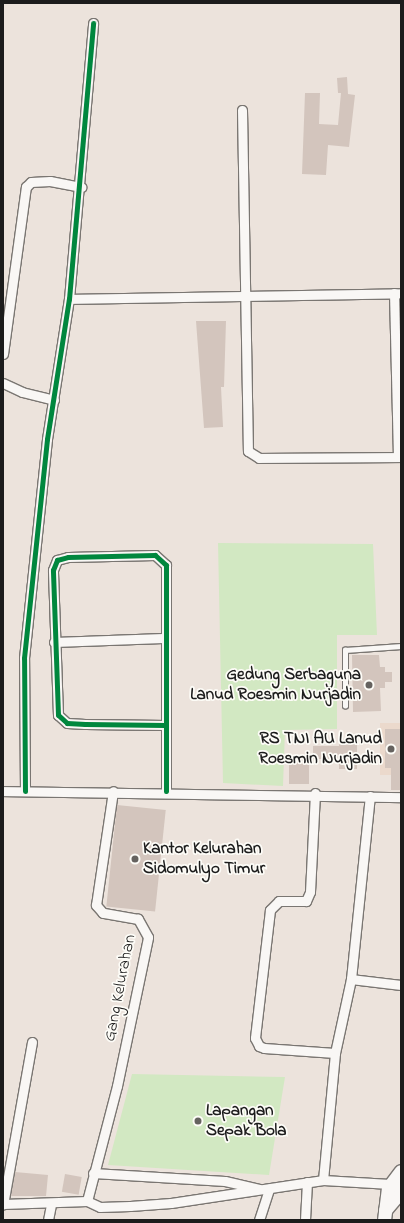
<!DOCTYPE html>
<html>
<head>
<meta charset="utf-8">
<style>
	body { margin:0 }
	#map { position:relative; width:404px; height:1223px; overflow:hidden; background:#ece3dc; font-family:"Indie Flower",sans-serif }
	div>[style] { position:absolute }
	.built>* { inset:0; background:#ebd9cc; transform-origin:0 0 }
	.green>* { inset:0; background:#d2e8c2 }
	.building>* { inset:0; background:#d3c5bd; transform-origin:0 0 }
	.roads { filter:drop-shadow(1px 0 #7a7672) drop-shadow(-1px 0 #7a7672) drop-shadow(0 1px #7a7672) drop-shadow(0 -1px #7a7672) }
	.service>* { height:4.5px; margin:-2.25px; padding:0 2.25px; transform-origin:2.25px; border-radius:2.25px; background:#f9f7f5 }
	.minor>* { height:9px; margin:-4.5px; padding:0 4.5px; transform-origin:4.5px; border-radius:4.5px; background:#f9f7f5 }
	.secondary>* { height:13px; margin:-6.5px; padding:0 6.5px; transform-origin:6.5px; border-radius:6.5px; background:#f9f7f5 }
	.cycleway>* { height:5px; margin:-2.5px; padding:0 2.5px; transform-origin:2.5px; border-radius:2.5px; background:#00873e }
	.dots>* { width:11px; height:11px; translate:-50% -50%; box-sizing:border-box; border:2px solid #fdfcf7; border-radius:50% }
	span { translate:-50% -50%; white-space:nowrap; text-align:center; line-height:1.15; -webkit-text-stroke:3.5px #fdfcf7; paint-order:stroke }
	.poi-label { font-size:17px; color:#1c1c1c; font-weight:700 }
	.right { translate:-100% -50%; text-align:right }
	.left { translate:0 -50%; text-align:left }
	.street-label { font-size:17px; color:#1c1c1c }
	.frame { position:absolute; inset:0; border:4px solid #1c1c1c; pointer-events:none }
</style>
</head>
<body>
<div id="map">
	<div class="built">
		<div style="left:380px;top:723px;width:21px;height:52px"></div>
	</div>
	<div class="green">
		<div style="clip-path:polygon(218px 543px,373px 544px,377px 635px,337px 635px,337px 729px,285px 730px,283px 786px,223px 783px)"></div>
		<div style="clip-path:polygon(132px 1074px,285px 1077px,269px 1175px,108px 1165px)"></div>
	</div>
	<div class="building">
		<div style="clip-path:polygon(347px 77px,348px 94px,355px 95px,349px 147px,328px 145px,326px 175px,302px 174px,305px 93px,320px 93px,319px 124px,338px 125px,341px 93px,338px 93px,337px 78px)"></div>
		<div style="clip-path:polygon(196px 321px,226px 321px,224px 387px,221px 387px,223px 427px,204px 428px)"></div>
		<div style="clip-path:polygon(352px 655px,379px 655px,380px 667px,385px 667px,385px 672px,392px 672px,392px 682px,385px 682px,385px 688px,380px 688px,381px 711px,353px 712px)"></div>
		<div style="clip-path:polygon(385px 729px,401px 729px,401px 790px,391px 790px,391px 768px,385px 768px)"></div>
		<div style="clip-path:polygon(339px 741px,357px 741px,357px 769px,339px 769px,339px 759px,313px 759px,313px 746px,339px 746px)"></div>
		<div style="left:289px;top:759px;width:20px;height:25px"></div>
		<div style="left:117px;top:805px;width:49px;height:102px;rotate:6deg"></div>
		<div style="clip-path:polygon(15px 1172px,48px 1175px,46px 1196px,11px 1196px)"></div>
		<div style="left:65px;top:1174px;width:17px;height:18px;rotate:10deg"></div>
	</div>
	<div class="roads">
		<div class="service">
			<div style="left:345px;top:706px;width:56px;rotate:-90deg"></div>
			<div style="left:345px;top:650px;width:56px;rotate:-4.1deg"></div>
		</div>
		<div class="minor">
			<div style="left:242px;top:110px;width:341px;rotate:89deg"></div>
			<div style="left:248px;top:451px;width:13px;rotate:32deg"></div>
			<div style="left:259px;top:458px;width:142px;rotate:-0.4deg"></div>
			<div style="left:394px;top:293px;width:164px;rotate:88.6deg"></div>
			<div style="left:69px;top:299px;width:332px;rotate:-1deg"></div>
			<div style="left:3px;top:354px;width:169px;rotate:-82.2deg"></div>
			<div style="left:26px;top:187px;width:7px;rotate:-45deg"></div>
			<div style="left:31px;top:182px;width:19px;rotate:-3deg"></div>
			<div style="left:50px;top:181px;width:32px;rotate:11deg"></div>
			<div style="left:3px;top:383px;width:21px;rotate:25deg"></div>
			<div style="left:22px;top:392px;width:33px;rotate:14deg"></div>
			<div style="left:54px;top:642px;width:109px;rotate:-2.1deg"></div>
			<div style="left:165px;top:725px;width:80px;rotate:-179.3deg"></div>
			<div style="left:85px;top:724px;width:18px;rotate:-177deg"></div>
			<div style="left:67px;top:723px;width:12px;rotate:-138deg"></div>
			<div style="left:58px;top:715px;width:145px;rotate:-92deg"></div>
			<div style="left:53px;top:570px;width:11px;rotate:-68deg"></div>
			<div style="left:57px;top:560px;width:11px;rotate:-15deg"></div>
			<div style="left:68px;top:557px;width:87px;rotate:-1.3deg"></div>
			<div style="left:155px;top:555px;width:15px;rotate:42deg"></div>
			<div style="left:166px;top:565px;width:226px;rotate:90deg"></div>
			<div style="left:3px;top:791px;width:398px;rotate:0.9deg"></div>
			<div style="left:25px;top:791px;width:133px;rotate:-90.4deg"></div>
			<div style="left:24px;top:658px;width:220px;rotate:-84deg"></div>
			<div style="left:47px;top:439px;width:142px;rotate:-81.1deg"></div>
			<div style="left:69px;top:299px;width:277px;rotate:-85deg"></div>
			<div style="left:315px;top:793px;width:99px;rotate:92.9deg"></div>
			<div style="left:310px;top:892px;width:10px;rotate:114deg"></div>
			<div style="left:306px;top:901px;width:27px;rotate:180deg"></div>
			<div style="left:279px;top:901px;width:13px;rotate:135deg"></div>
			<div style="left:270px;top:910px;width:129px;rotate:96.7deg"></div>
			<div style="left:255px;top:1038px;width:9px;rotate:63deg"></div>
			<div style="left:259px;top:1046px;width:5px;rotate:22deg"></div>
			<div style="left:264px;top:1048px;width:71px;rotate:4deg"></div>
			<div style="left:351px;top:979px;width:50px;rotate:6.8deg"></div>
			<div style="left:32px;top:1042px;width:165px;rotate:100.1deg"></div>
			<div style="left:3px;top:1204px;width:84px;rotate:-2deg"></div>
			<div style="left:87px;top:1201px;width:14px;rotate:25deg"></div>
			<div style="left:100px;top:1207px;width:30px;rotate:-2deg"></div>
			<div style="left:130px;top:1206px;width:41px;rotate:-4.2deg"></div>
			<div style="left:171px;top:1203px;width:154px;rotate:-8.6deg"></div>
			<div style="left:323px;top:1180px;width:67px;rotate:3.4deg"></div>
			<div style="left:93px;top:1173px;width:132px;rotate:3.5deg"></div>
			<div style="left:225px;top:1181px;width:35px;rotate:13deg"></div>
			<div style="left:323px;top:1180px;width:128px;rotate:-84.6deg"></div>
			<div style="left:335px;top:1053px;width:76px;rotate:-77.8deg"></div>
			<div style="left:351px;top:979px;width:184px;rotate:-84.1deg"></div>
			<div style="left:87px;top:1201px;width:119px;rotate:-75.4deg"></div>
			<div style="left:117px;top:1086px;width:152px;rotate:-78.2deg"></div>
			<div style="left:148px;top:937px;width:21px;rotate:-119deg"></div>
			<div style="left:138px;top:919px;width:36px;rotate:-170deg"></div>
			<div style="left:103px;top:913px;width:11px;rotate:-131deg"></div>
			<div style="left:96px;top:905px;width:115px;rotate:-81.5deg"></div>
			<div style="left:48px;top:1220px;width:16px;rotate:-79deg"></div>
			<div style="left:259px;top:1220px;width:33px;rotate:-72deg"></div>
			<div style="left:305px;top:1220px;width:38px;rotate:-87deg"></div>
		</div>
		<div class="secondary">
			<div style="left:385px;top:1210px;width:17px;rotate:-50deg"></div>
			<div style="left:396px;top:1197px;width:14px;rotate:-69deg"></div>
			<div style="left:384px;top:1220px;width:32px;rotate:-83deg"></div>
			<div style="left:388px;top:1188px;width:21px;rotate:-53deg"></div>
		</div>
	</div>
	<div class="cycleway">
		<div style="left:165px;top:725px;width:80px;rotate:-179.3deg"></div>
		<div style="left:85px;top:724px;width:18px;rotate:-177deg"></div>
		<div style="left:67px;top:723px;width:12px;rotate:-138deg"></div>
		<div style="left:58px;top:715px;width:145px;rotate:-92deg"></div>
		<div style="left:53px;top:570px;width:11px;rotate:-68deg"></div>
		<div style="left:57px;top:560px;width:11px;rotate:-15deg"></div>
		<div style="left:68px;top:557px;width:87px;rotate:-1.3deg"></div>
		<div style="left:155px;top:555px;width:15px;rotate:42deg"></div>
		<div style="left:166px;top:565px;width:226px;rotate:90deg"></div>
		<div style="left:25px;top:791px;width:133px;rotate:-90.4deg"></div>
		<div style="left:24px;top:658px;width:220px;rotate:-84deg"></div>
		<div style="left:47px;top:439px;width:142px;rotate:-81.1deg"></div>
		<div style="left:69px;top:299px;width:277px;rotate:-85deg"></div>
	</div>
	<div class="dots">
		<div style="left:369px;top:685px;background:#65625f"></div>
		<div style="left:391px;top:749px;background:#65625f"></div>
		<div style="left:135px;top:859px;background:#65625f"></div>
		<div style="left:198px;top:1121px;background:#65625f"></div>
	</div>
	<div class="poi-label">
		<span class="right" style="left:361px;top:685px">Gedung Serbaguna<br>Lanud Roesmin Nurjadin</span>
		<span class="right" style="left:382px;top:749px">RS TNI AU Lanud<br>Roesmin Nurjadin</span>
		<span class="left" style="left:143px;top:859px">Kantor Kelurahan<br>Sidomulyo Timur</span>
		<span class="left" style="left:206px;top:1121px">Lapangan<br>Sepak Bola</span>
	</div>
	<div class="street-label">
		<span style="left:120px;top:988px;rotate:-79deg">Gang Kelurahan</span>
	</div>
	<div class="frame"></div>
</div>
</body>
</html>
